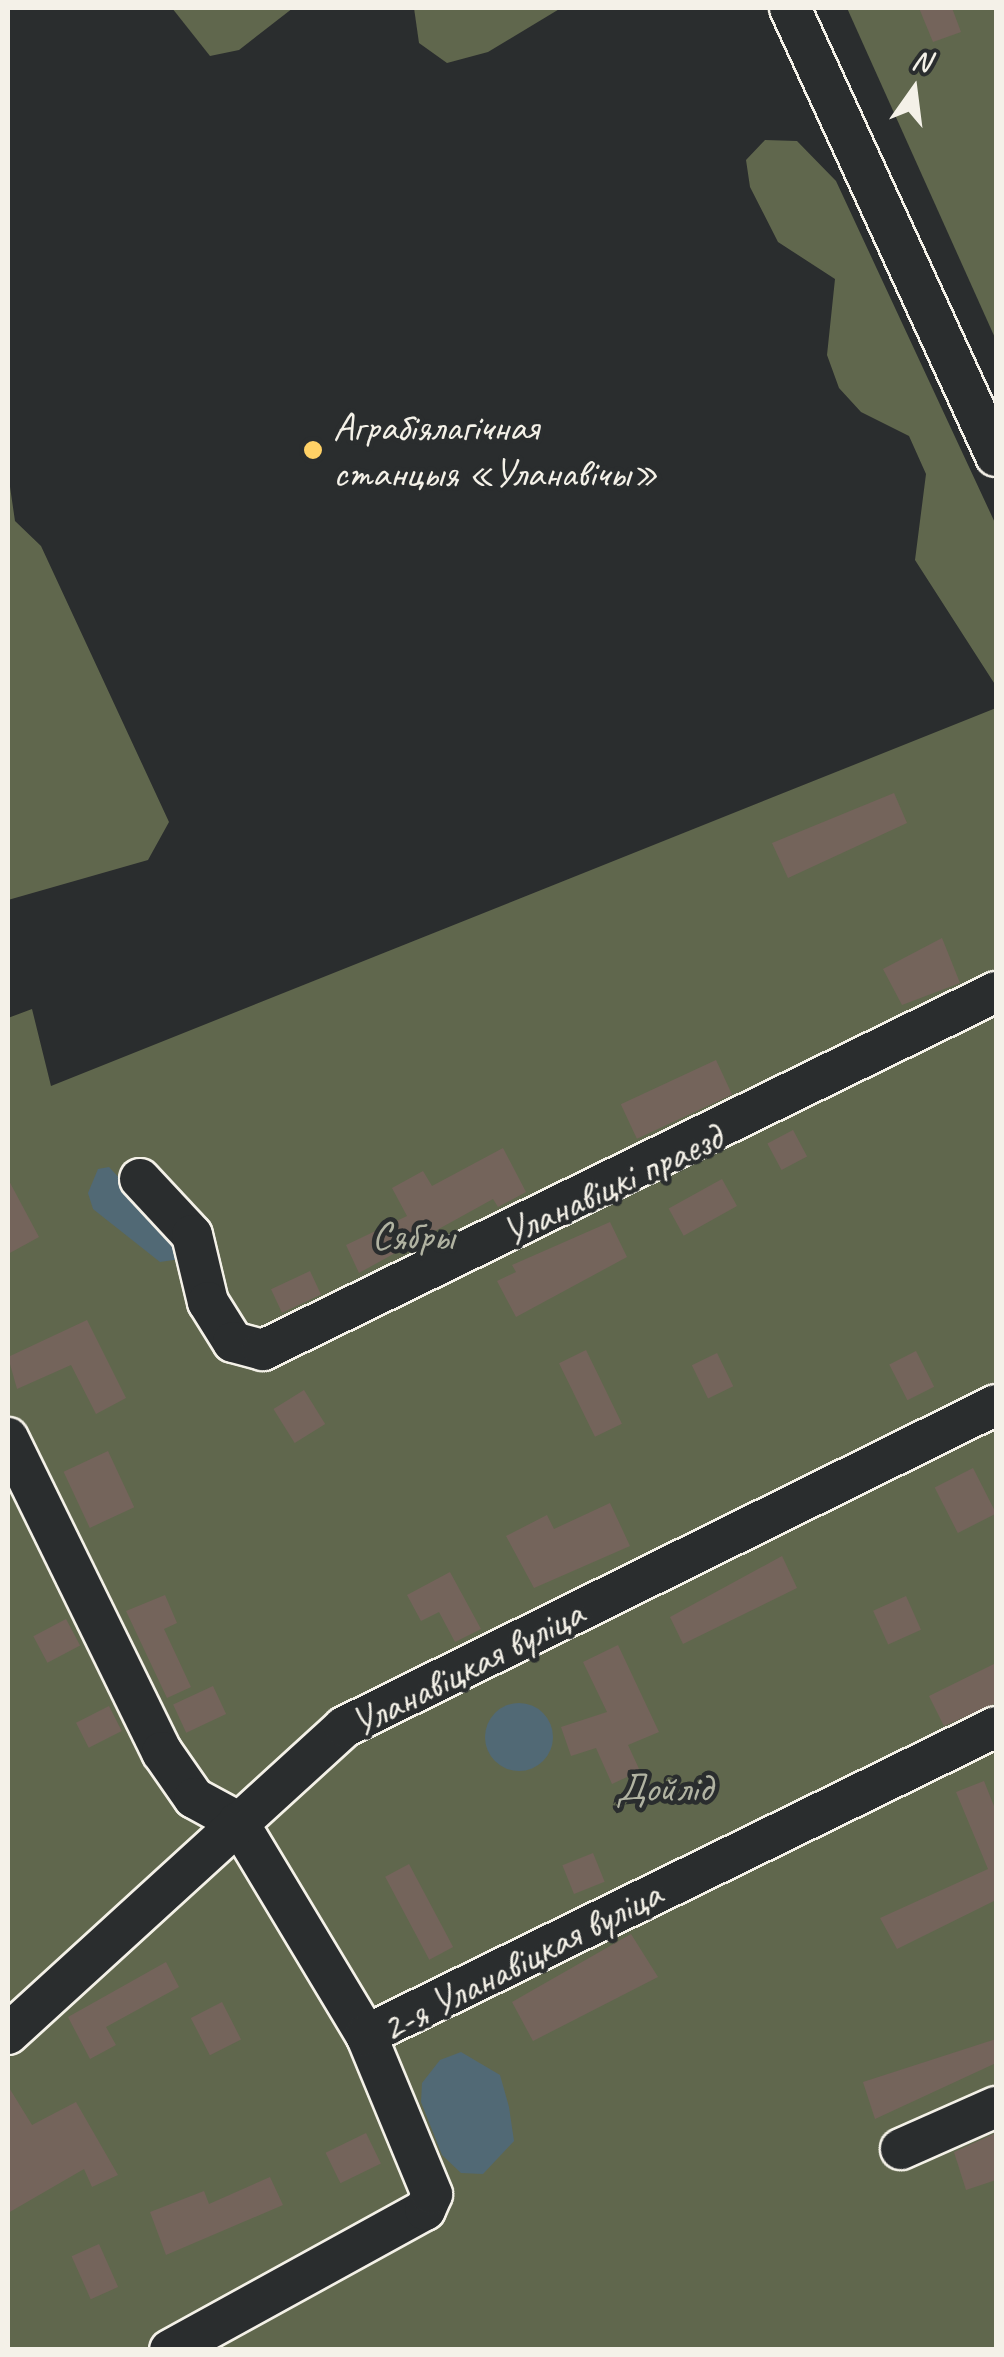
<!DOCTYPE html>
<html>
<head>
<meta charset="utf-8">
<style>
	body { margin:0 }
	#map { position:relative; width:1004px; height:2357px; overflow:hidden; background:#2a2d2e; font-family:Caveat,sans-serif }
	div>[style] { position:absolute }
	.green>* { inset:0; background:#60674d }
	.water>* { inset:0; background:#516975 }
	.round { border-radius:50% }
	.building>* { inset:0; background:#74645b; transform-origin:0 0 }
	.roads { filter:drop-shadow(2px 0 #f4f1e8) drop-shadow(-2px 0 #f4f1e8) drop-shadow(0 2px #f4f1e8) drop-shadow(0 -2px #f4f1e8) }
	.minor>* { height:40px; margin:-20px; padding:0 20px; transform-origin:20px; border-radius:20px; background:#2a2d2e }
	.dots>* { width:28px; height:28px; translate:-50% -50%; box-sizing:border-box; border:5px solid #2a2d2e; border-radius:50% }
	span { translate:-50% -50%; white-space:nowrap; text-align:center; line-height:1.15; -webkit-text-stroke:9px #2a2d2e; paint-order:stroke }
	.poi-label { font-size:40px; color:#f4f1e8 }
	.left { translate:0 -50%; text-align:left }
	.street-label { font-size:40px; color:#f4f1e8 }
	.park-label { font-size:40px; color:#b1b3a2 }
	.frame { position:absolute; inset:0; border:10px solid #f4f1e8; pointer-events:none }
	.north { position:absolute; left:864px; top:40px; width:100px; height:100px; -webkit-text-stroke:8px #2a2d2e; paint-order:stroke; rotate:14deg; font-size:28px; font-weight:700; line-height:40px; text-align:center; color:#f4f1e8 }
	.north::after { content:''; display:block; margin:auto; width:35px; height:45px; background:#f4f1e8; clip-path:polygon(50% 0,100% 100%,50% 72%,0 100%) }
</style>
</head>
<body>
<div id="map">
	<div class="green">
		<div style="clip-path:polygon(172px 8px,293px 8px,239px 50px,210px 56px)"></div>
		<div style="clip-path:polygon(414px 8px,561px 8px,488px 52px,447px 63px,419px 43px)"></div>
		<div style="clip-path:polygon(847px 8px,996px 8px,996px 340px)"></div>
		<div style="clip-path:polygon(765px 140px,797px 141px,836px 181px,996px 525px,996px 686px,915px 560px,926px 474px,909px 436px,861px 412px,839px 388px,827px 355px,835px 279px,778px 242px,750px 187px,746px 160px)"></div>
		<div style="clip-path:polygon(8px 473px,15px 521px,41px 546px,169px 822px,148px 860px,8px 900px)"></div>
		<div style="clip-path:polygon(996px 708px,996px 2349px,8px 2350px,8px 1018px,32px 1009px,51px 1086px)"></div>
	</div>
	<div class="water">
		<div style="clip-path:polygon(109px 1167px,180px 1243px,180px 1259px,160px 1262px,93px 1209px,88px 1193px,98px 1169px)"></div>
		<div class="round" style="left:485px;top:1703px;width:68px;height:68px"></div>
		<div style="clip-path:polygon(461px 2052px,500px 2075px,509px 2107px,514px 2141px,483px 2174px,461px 2173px,442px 2155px,421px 2102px,422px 2083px,440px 2060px)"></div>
	</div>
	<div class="building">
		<div style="clip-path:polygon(919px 8px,952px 8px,961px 32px,933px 42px)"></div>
		<div style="clip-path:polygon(894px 793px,907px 823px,788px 878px,772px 843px)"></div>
		<div style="clip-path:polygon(942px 938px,960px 983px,902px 1005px,883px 969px)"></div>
		<div style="left:716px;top:1060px;width:38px;height:105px;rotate:65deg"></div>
		<div style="left:793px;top:1130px;width:30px;height:29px;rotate:62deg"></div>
		<div style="clip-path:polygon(503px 1148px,526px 1192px,498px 1207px,493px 1199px,359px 1273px,346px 1245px,407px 1216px,392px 1188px,423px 1171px,432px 1186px)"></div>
		<div style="clip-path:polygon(8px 1179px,39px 1237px,8px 1254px)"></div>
		<div style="left:722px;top:1179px;width:31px;height:61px;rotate:61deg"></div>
		<div style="clip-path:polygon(610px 1222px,627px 1257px,516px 1317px,497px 1281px,516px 1272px,512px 1265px)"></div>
		<div style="left:310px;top:1271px;width:26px;height:43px;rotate:65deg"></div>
		<div style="clip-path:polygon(87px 1320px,126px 1398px,96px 1414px,71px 1365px,17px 1389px,8px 1357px)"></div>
		<div style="left:586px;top:1350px;width:82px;height:30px;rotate:64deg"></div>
		<div style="left:916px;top:1351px;width:40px;height:30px;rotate:63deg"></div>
		<div style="left:717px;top:1353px;width:37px;height:28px;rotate:64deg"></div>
		<div style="left:304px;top:1390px;width:40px;height:36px;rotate:58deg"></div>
		<div style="left:108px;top:1451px;width:62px;height:49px;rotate:65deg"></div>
		<div style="left:973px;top:1468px;width:51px;height:43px;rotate:63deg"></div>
		<div style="clip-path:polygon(610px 1503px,630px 1546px,534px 1588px,506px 1536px,547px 1515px,554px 1529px)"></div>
		<div style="clip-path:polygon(782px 1556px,797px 1588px,683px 1644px,670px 1617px)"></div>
		<div style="clip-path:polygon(450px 1572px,481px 1629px,455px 1642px,439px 1612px,421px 1621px,407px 1595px)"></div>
		<div style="clip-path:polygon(165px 1595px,177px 1623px,164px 1629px,191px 1687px,167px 1698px,126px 1611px)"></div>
		<div style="left:906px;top:1596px;width:37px;height:36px;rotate:66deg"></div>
		<div style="left:66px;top:1619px;width:30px;height:37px;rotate:62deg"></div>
		<div style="clip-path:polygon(618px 1645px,659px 1732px,628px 1745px,640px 1771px,612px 1784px,596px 1748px,571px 1756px,561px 1727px,607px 1712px,583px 1662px)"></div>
		<div style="clip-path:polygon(996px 1663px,996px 1703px,944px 1726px,929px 1696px)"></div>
		<div style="left:213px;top:1686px;width:31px;height:44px;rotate:65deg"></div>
		<div style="left:109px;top:1706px;width:28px;height:37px;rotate:63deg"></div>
		<div style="clip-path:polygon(984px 1781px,996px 1811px,996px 1900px,897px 1949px,880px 1918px,988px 1869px,956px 1792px)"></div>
		<div style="left:593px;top:1853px;width:31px;height:33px;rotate:68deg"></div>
		<div style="left:409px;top:1864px;width:94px;height:27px;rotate:62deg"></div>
		<div style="clip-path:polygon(631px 1934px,658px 1977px,533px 2041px,512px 2002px)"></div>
		<div style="clip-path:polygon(166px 1962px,179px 1987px,106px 2027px,116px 2045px,90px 2059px,68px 2017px)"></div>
		<div style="left:222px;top:2002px;width:42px;height:35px;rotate:63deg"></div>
		<div style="clip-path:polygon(996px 2039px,996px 2063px,875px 2119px,863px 2082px)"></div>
		<div style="clip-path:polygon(8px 2086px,32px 2125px,76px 2102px,118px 2175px,92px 2187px,84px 2169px,8px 2213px)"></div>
		<div style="left:366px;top:2133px;width:34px;height:45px;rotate:64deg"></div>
		<div style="clip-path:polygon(996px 2133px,996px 2180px,966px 2190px,954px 2152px)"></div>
		<div style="clip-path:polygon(270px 2177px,283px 2205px,166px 2255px,150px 2212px,204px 2191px,209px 2204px)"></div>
		<div style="left:99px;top:2244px;width:47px;height:30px;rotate:66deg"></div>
	</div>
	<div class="roads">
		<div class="minor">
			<div style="left:790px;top:8px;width:493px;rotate:65.3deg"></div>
			<div style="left:140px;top:1179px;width:76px;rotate:47.1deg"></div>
			<div style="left:192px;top:1235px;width:69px;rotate:76.6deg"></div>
			<div style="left:208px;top:1302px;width:47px;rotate:58deg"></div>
			<div style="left:233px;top:1342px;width:31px;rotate:15deg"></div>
			<div style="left:263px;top:1350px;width:816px;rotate:-26.03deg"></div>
			<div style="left:8px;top:1438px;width:350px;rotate:63.9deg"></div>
			<div style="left:162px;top:1752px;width:56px;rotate:55.2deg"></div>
			<div style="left:194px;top:1798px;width:50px;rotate:28.6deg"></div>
			<div style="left:238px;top:1822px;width:249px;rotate:59deg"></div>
			<div style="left:8px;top:2034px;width:455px;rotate:-42.4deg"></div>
			<div style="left:344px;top:1727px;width:727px;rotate:-26.28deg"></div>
			<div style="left:901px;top:2149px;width:104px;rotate:-23.9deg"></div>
			<div style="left:170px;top:2350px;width:291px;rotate:-28.8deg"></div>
			<div style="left:425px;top:2210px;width:17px;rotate:-66deg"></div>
			<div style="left:432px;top:2194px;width:172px;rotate:-112.5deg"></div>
			<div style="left:366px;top:2035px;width:701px;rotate:-26.05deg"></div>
		</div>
	</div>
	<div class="dots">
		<div style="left:313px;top:450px;background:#ffd166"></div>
	</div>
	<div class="poi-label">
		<span class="left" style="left:333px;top:450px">Аграбіялагічная<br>станцыя «Уланавічы»</span>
	</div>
	<div class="street-label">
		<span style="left:612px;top:1185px;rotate:-25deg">Уланавіцкі праезд</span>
		<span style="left:467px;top:1668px;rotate:-27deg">Уланавіцкая вуліца</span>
		<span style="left:521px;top:1961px;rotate:-27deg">2-я Уланавіцкая вуліца</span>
	</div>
	<div class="park-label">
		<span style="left:413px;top:1236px">Сябры</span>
		<span style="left:664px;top:1788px">Дойлід</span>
	</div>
	<div class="frame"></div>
	<div class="north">N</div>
</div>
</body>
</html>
